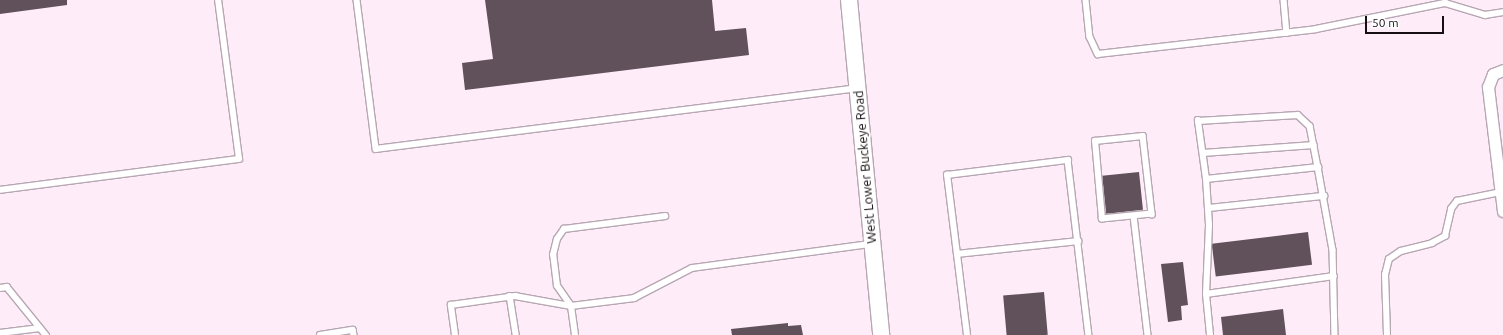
<!DOCTYPE html>
<html>
<head>
<meta charset="utf-8">
<style>
	body { margin:0 }
	#map { position:relative; width:1503px; height:335px; overflow:hidden; background:#feedf9; font-family:Ubuntu,sans-serif }
	div>[style] { position:absolute }
	.building>* { inset:0; background:#60515b; transform-origin:0 0 }
	.roads { filter:drop-shadow(1px 0 #b7a7b2) drop-shadow(-1px 0 #b7a7b2) drop-shadow(0 1px #b7a7b2) drop-shadow(0 -1px #b7a7b2) }
	.lane>* { height:5.5px; margin:-2.75px; padding:0 2.75px; transform-origin:2.75px; border-radius:2.75px; background:#fff }
	.street>* { height:11px; margin:-5.5px; padding:0 5.5px; transform-origin:5.5px; border-radius:5.5px; background:#fff }
	.secondary>* { height:16px; margin:-8px; padding:0 8px; transform-origin:8px; border-radius:8px; background:#fff }
	span { translate:-50% -50%; white-space:nowrap; text-align:center; line-height:1.15; -webkit-text-stroke:4px #fff; paint-order:stroke }
	.street-label { font-size:13px; color:#150f13 }
	.scale { position:absolute; left:1365px; top:16px; width:79px; height:18px; box-sizing:border-box; border:2px solid #150f13; border-top:0; padding-left:5px; font-size:12px; line-height:14px; white-space:nowrap; color:#150f13; -webkit-text-stroke:3px #fff; paint-order:stroke }
</style>
</head>
<body>
<div id="map">
	<div class="building">
		<div style="clip-path:polygon(0 0,67px 0,67px 5px,0 14px)"></div>
		<div style="clip-path:polygon(485px 0,712px 0,715px 31px,746px 28px,749px 55px,465px 90px,462px 63px,493px 59px)"></div>
		<div style="left:1139px;top:172px;width:38px;height:37px;rotate:84deg"></div>
		<div style="left:1308px;top:232px;width:33px;height:97px;rotate:83deg"></div>
		<div style="clip-path:polygon(1183px 262px,1188px 305px,1181px 306px,1182px 320px,1168px 322px,1161px 264px)"></div>
		<div style="left:1044px;top:292px;width:43px;height:41px;rotate:85deg"></div>
		<div style="clip-path:polygon(1283px 309px,1286px 335px,1223px 335px,1221px 317px)"></div>
		<div style="clip-path:polygon(788px 323px,788px 326px,801px 325px,803px 335px,732px 335px,731px 329px)"></div>
	</div>
	<div class="roads">
		<div class="lane">
			<div style="left:357px;top:0;width:150px;rotate:82.7deg"></div>
			<div style="left:376px;top:149px;width:485px;rotate:-7.2deg"></div>
			<div style="left:1086px;top:0;width:37px;rotate:84deg"></div>
			<div style="left:1090px;top:37px;width:19px;rotate:65deg"></div>
			<div style="left:1098px;top:54px;width:219px;rotate:-6.5deg"></div>
			<div style="left:1316px;top:29px;width:132px;rotate:-11.4deg"></div>
			<div style="left:1445px;top:3px;width:42px;rotate:16.7deg"></div>
			<div style="left:1485px;top:15px;width:18px;rotate:-9deg"></div>
			<div style="left:1284px;top:0;width:33px;rotate:85deg"></div>
			<div style="left:1143px;top:136px;width:79px;rotate:83.4deg"></div>
			<div style="left:1152px;top:214px;width:50px;rotate:174.3deg"></div>
			<div style="left:1102px;top:219px;width:78px;rotate:-95.1deg"></div>
			<div style="left:1095px;top:141px;width:48px;rotate:-5.9deg"></div>
			<div style="left:1203px;top:153px;width:111px;rotate:-4.1deg"></div>
			<div style="left:1206px;top:179px;width:59px;rotate:-97.9deg"></div>
			<div style="left:1198px;top:121px;width:100px;rotate:-3.4deg"></div>
			<div style="left:1298px;top:115px;width:16px;rotate:43deg"></div>
			<div style="left:1310px;top:126px;width:42px;rotate:79deg"></div>
			<div style="left:0;top:190px;width:241px;rotate:-7.4deg"></div>
			<div style="left:239px;top:159px;width:160px;rotate:-97.5deg"></div>
			<div style="left:1209px;top:208px;width:116px;rotate:-6deg"></div>
			<div style="left:1134px;top:216px;width:120px;rotate:83.3deg"></div>
			<div style="left:957px;top:254px;width:122px;rotate:-6.1deg"></div>
			<div style="left:0;top:288px;width:7px;rotate:-8deg"></div>
			<div style="left:7px;top:287px;width:62px;rotate:50.9deg"></div>
			<div style="left:1206px;top:294px;width:129px;rotate:-8deg"></div>
			<div style="left:510px;top:296px;width:39px;rotate:81deg"></div>
			<div style="left:0;top:333px;width:40px;rotate:-7.1deg"></div>
			<div style="left:320px;top:335px;width:33px;rotate:-9deg"></div>
			<div style="left:353px;top:330px;width:5px;rotate:79deg"></div>
			<div style="left:455px;top:335px;width:30px;rotate:-98deg"></div>
			<div style="left:451px;top:305px;width:65px;rotate:-8deg"></div>
			<div style="left:515px;top:296px;width:57px;rotate:10.1deg"></div>
			<div style="left:571px;top:306px;width:24px;rotate:-125deg"></div>
			<div style="left:557px;top:286px;width:31px;rotate:-97deg"></div>
			<div style="left:553px;top:255px;width:16px;rotate:-76deg"></div>
			<div style="left:557px;top:239px;width:12px;rotate:-55deg"></div>
			<div style="left:564px;top:229px;width:102px;rotate:-7.3deg"></div>
			<div style="left:575px;top:335px;width:29px;rotate:-98deg"></div>
			<div style="left:571px;top:306px;width:64px;rotate:-7.2deg"></div>
			<div style="left:634px;top:298px;width:65px;rotate:-27.3deg"></div>
			<div style="left:692px;top:268px;width:180px;rotate:-7.7deg"></div>
			<div style="left:967px;top:335px;width:161px;rotate:-97.1deg"></div>
			<div style="left:947px;top:175px;width:122px;rotate:-7.1deg"></div>
			<div style="left:1068px;top:160px;width:176px;rotate:83.2deg"></div>
			<div style="left:1210px;top:335px;width:41px;rotate:-95.6deg"></div>
			<div style="left:1206px;top:294px;width:69px;rotate:-87.5deg"></div>
			<div style="left:1209px;top:225px;width:46px;rotate:-93.7deg"></div>
			<div style="left:1206px;top:179px;width:113px;rotate:-6.1deg"></div>
			<div style="left:1318px;top:167px;width:84px;rotate:79.8deg"></div>
			<div style="left:1333px;top:250px;width:85px;rotate:88.7deg"></div>
			<div style="left:1387px;top:335px;width:60px;rotate:-91.9deg"></div>
			<div style="left:1385px;top:275px;width:16px;rotate:-76deg"></div>
			<div style="left:1389px;top:259px;width:14px;rotate:-34deg"></div>
			<div style="left:1401px;top:251px;width:32px;rotate:-14deg"></div>
			<div style="left:1432px;top:243px;width:15px;rotate:-28deg"></div>
			<div style="left:1445px;top:236px;width:28px;rotate:-77deg"></div>
			<div style="left:1451px;top:209px;width:10px;rotate:-53deg"></div>
			<div style="left:1457px;top:201px;width:45px;rotate:-11.6deg"></div>
		</div>
		<div class="street">
			<div style="left:1503px;top:70px;width:11px;rotate:158deg"></div>
			<div style="left:1493px;top:74px;width:14px;rotate:111deg"></div>
			<div style="left:1488px;top:87px;width:125px;rotate:83.1deg"></div>
		</div>
		<div class="secondary">
			<div style="left:849px;top:0;width:337px;rotate:84.5deg"></div>
		</div>
	</div>
	<div class="street-label">
		<span style="left:865px;top:167px;rotate:-95deg">West Lower Buckeye Road</span>
	</div>
	<div class="scale">50 m</div>
</div>
</body>
</html>
